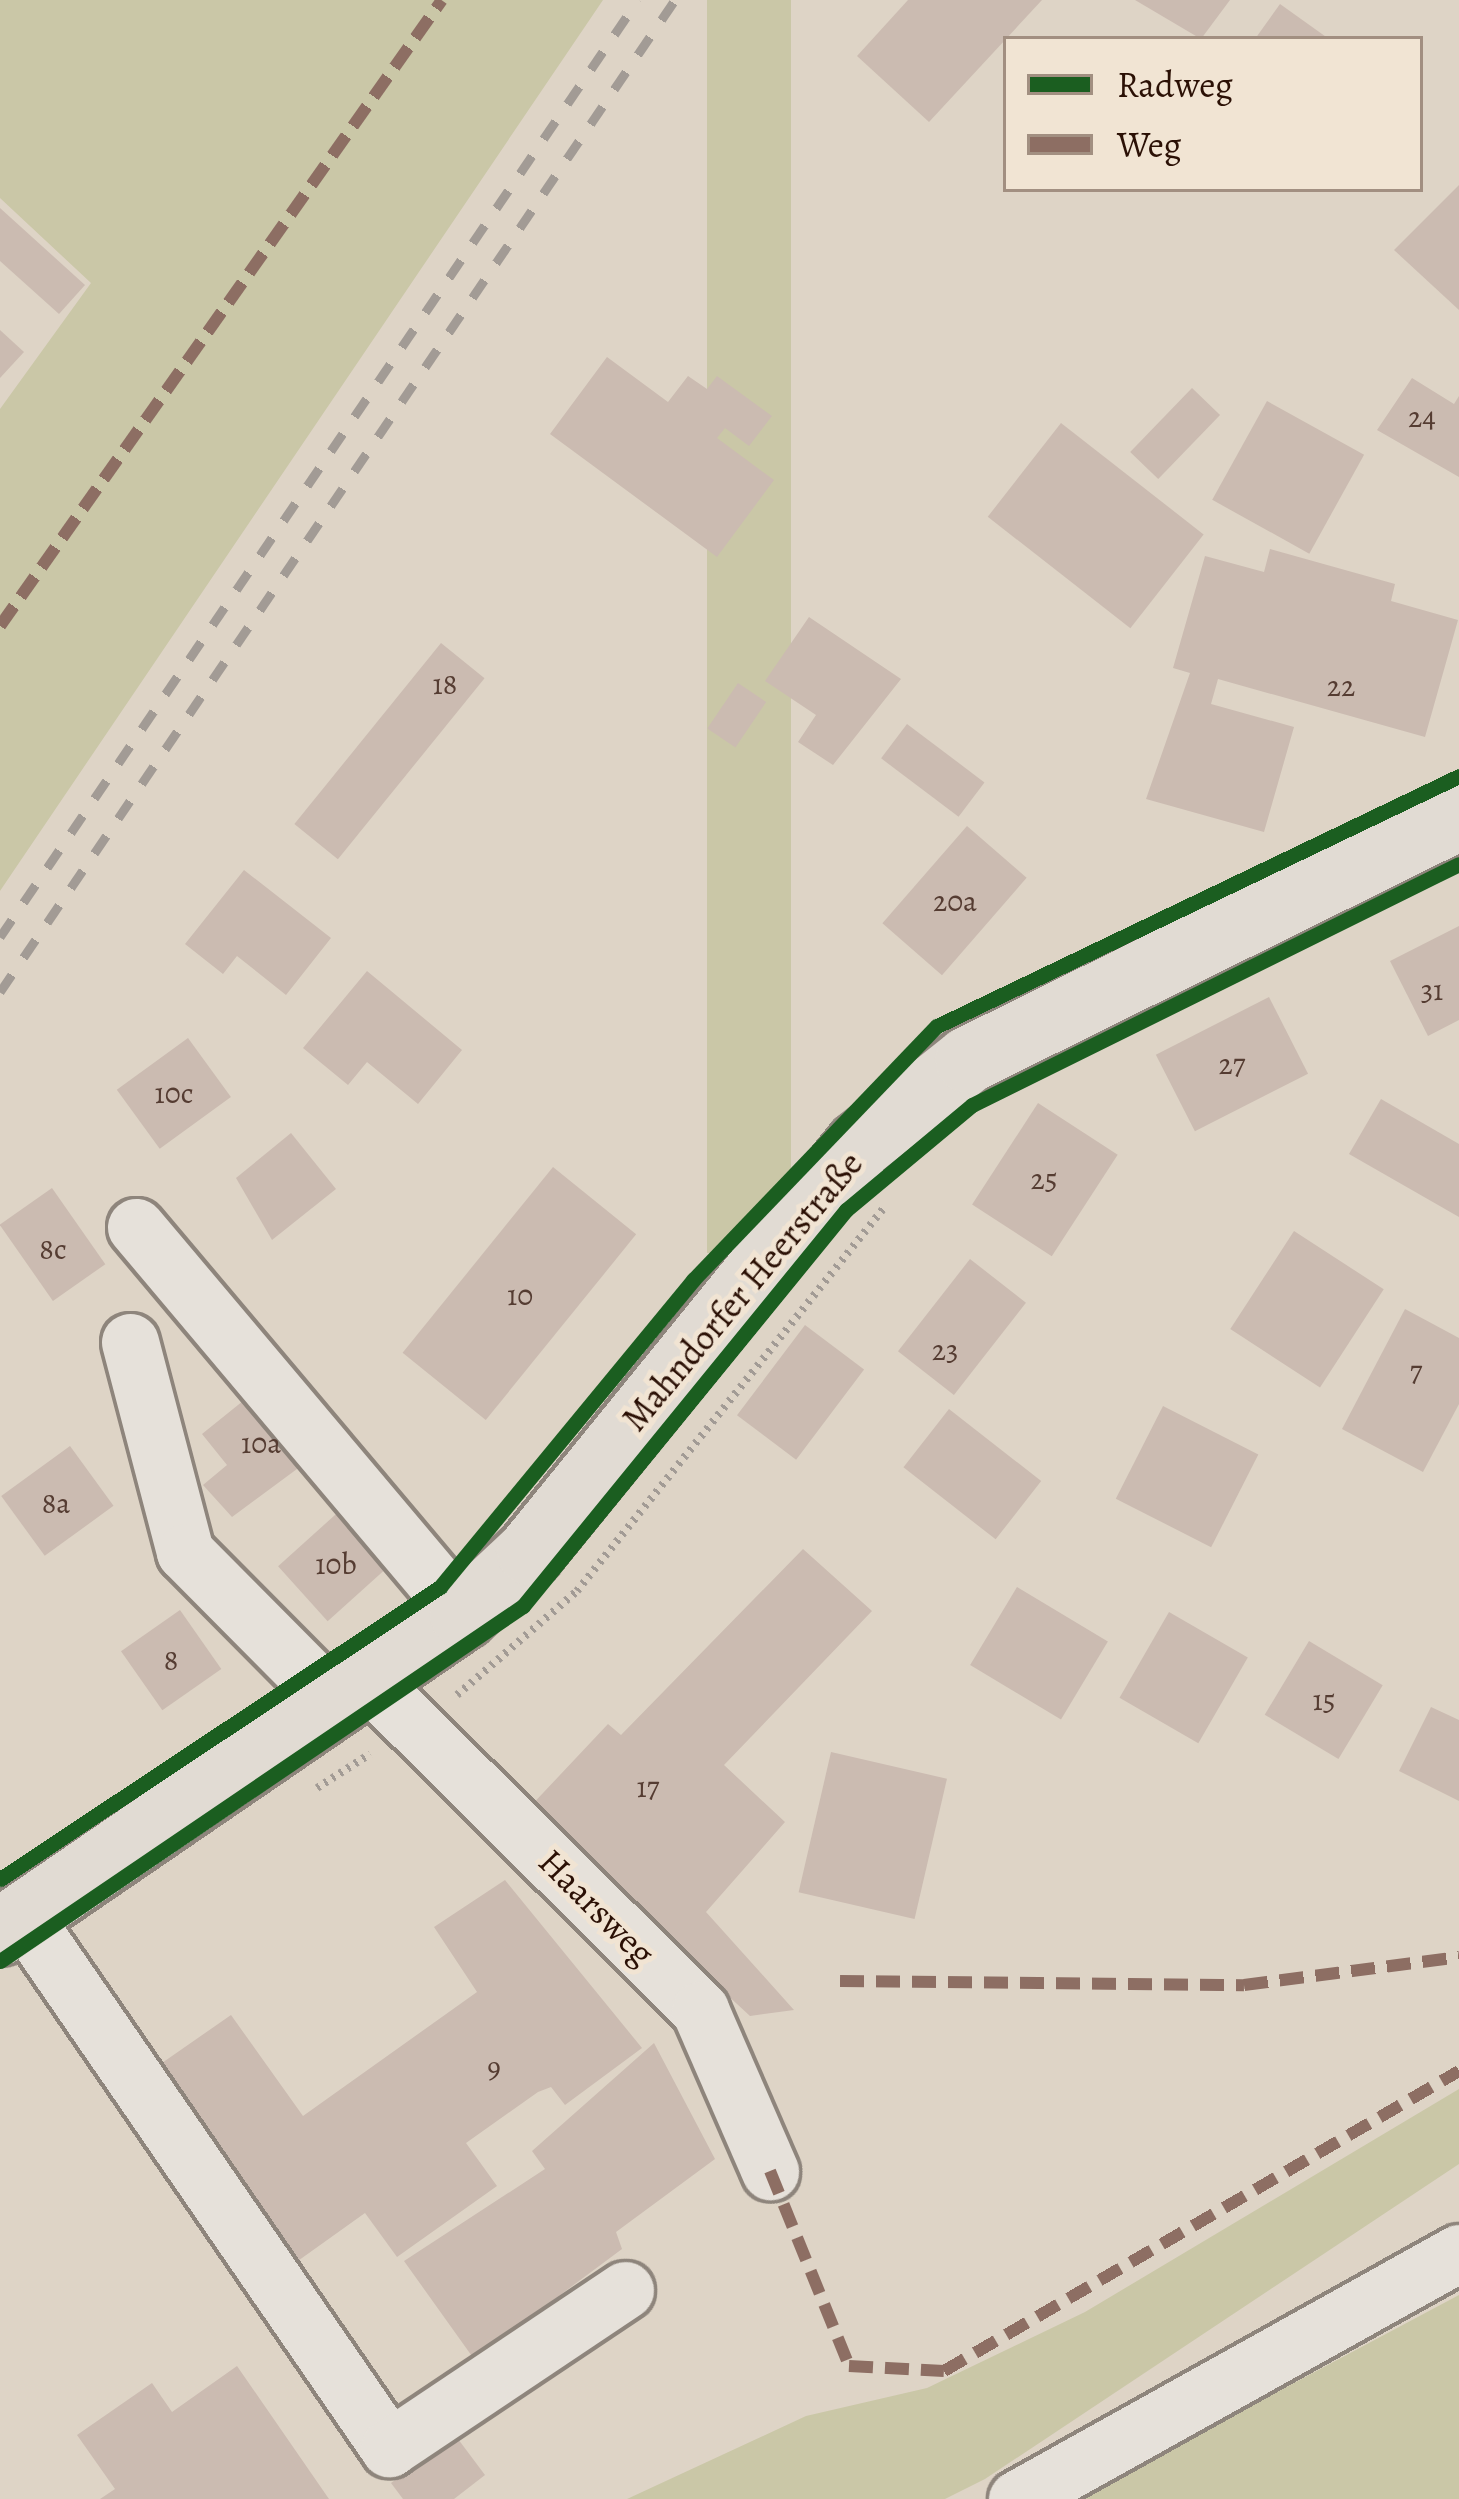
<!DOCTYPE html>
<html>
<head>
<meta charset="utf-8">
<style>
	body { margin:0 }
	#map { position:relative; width:1459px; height:2499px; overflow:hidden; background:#ded4c6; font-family:Alegreya,serif }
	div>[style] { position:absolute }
	.green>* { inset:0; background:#cac7a7; transform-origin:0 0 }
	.building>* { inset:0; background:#cbbbb1; transform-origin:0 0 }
	.path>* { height:8px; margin-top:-4px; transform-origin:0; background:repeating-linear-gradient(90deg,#a29b95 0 3px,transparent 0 9px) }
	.roads { filter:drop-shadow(3px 0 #8e857c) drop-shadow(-3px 0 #8e857c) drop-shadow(0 3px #8e857c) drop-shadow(0 -3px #8e857c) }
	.minor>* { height:57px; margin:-28.5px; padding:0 28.5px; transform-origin:28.5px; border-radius:28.5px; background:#e6e1da }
	.major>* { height:66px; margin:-33px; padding:0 33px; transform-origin:33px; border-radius:33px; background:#e1dbd3 }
	.rail>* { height:9px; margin-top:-4.5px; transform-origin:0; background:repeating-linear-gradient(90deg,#a29b95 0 21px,transparent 0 42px) }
	.quiet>* { height:12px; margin-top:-6px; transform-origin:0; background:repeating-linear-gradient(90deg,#8d6e63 0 24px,transparent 0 36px) }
	.cycleway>* { height:15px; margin:-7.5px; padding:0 7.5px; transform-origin:7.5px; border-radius:7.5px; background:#1b5e20 }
	span { translate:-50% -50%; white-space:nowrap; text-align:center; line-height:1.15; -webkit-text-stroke:10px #f1e4d3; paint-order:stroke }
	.number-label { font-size:30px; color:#553c32 }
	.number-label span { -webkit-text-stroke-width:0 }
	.street-label { font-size:36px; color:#2b1005 }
	.legend { position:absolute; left:1003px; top:36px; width:420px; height:156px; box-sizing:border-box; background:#f1e4d3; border:3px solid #a28f81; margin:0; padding:15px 21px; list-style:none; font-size:36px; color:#2b1005 }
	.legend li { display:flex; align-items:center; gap:24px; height:60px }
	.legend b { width:60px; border:3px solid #a28f81 }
</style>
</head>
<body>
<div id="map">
	<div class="green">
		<div style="clip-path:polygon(0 0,603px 0,0 891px,0 409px,91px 283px,0 198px)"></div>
		<div style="left:707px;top:0;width:84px;height:1253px"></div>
		<div style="clip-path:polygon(1459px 2089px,1459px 2164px,985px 2479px,945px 2499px,627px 2499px,806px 2416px,927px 2388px,1085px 2312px)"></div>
		<div style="clip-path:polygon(1459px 2295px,1459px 2499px,1076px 2499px)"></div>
	</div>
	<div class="building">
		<div style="clip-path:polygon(908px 0,1042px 0,929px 122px,857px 56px)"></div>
		<div style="clip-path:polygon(1135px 0,1230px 0,1201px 39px)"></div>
		<div style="clip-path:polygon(1280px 4px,1329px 39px,1255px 39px)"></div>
		<div style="clip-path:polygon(1459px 185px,1459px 310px,1394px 250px)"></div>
		<div style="clip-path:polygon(0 208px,85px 285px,59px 314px,0 261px)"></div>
		<div style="clip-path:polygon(0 330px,24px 352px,0 378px)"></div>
		<div style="clip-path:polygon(607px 357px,668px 402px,688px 376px,707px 389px,717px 376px,772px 416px,749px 446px,725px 428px,717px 438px,774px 480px,717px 557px,550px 434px)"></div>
		<div style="clip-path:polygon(1412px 378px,1454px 404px,1459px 396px,1459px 477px,1377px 430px)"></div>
		<div style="left:1192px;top:388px;width:39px;height:89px;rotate:44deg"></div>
		<div style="left:1267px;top:401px;width:111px;height:113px;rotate:29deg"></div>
		<div style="left:1061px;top:423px;width:181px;height:119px;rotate:38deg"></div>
		<div style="clip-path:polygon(1270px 549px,1395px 584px,1391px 601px,1458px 620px,1425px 737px,1218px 679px,1211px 704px,1294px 727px,1264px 832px,1146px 799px,1190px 673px,1173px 668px,1205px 556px,1264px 572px)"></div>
		<div style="clip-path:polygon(809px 617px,901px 679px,833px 765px,798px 742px,816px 715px,765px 681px)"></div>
		<div style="left:441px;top:643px;width:56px;height:233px;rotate:39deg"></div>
		<div style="left:738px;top:683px;width:34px;height:55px;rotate:34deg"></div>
		<div style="left:907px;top:724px;width:97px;height:43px;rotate:37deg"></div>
		<div style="left:967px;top:826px;width:79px;height:129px;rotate:41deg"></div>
		<div style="clip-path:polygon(244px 870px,331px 938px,286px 995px,237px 956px,223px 974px,185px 944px)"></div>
		<div style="clip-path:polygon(1459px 926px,1459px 1020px,1428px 1036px,1390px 961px)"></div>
		<div style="clip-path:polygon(367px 971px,462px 1050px,418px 1104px,367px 1062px,348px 1085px,303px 1048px)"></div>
		<div style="left:1269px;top:997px;width:86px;height:127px;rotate:63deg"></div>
		<div style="left:188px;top:1038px;width:73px;height:88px;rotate:54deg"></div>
		<div style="clip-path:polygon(1381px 1099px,1459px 1144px,1459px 1217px,1349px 1154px)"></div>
		<div style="left:1038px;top:1103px;width:95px;height:121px;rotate:33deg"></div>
		<div style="clip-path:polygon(291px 1133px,336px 1189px,272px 1240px,236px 1178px)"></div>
		<div style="left:553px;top:1167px;width:107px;height:239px;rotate:39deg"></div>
		<div style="left:52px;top:1188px;width:93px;height:64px;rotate:55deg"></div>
		<div style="left:1294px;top:1231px;width:107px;height:117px;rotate:33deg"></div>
		<div style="left:970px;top:1259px;width:71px;height:117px;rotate:38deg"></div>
		<div style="clip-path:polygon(1405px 1309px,1459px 1338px,1459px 1404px,1423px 1472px,1342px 1429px)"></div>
		<div style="left:805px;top:1325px;width:74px;height:113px;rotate:37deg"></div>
		<div style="clip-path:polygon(263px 1385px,320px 1452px,232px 1517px,203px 1485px,227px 1465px,202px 1434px)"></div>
		<div style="left:1163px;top:1406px;width:107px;height:104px;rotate:27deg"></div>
		<div style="left:949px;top:1409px;width:117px;height:74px;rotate:38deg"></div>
		<div style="left:70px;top:1446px;width:74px;height:85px;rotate:54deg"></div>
		<div style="left:345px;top:1506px;width:74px;height:90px;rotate:48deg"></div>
		<div style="clip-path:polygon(803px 1549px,872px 1611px,724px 1765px,785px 1822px,706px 1912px,794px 2010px,750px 2016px,527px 1810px,608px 1724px,621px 1735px)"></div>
		<div style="left:1017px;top:1587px;width:106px;height:91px;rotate:31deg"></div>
		<div style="left:180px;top:1610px;width:72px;height:72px;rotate:55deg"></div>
		<div style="left:1169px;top:1612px;width:91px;height:99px;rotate:30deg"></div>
		<div style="left:1309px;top:1641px;width:86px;height:86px;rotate:31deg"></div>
		<div style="clip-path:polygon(1431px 1707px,1459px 1720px,1459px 1801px,1399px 1771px)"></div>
		<div style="left:831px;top:1752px;width:119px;height:144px;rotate:13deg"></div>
		<div style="clip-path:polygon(505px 1880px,642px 2048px,565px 2105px,551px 2087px,538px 2092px,466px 2143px,497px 2186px,397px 2257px,365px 2213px,288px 2268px,149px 2072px,231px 2015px,303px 2116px,477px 1992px,434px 1927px)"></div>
		<div style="clip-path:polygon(654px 2043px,715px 2159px,616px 2232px,622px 2249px,474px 2359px,404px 2261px,545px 2169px,532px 2151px)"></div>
		<div style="clip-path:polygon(237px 2366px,329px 2499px,100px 2499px,115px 2489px,77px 2435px,152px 2383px,172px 2412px)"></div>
		<div style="clip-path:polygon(455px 2435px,485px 2475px,454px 2499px,403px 2499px,391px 2483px)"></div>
	</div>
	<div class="path">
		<div style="left:457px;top:1695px;width:159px;rotate:-40.9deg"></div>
		<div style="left:577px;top:1591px;width:491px;rotate:-51.3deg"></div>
		<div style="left:317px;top:1788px;width:63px;rotate:-32.7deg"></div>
	</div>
	<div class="roads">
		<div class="minor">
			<div style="left:136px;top:1227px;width:507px;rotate:49.88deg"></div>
			<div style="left:130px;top:1342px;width:217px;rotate:75.3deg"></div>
			<div style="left:185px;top:1552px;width:210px;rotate:45.2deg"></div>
			<div style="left:369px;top:1681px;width:467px;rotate:44.8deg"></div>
			<div style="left:700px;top:2010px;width:176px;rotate:66.5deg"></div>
			<div style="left:23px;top:1916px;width:646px;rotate:55.47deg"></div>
			<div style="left:389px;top:2448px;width:284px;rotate:-33.8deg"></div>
			<div style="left:1017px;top:2499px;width:506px;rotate:-29.1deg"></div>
		</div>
		<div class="major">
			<div style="left:0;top:1932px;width:561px;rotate:-34.4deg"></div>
			<div style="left:463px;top:1615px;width:92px;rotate:-43.2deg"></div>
			<div style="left:530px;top:1552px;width:523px;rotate:-50.9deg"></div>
			<div style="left:860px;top:1146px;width:138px;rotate:-38.5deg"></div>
			<div style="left:968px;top:1060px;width:548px;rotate:-26.33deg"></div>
		</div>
	</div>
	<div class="rail">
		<div style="left:0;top:937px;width:1134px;rotate:-55.75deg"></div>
		<div style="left:0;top:992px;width:1200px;rotate:-55.77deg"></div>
	</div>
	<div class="quiet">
		<div style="left:0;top:626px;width:766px;rotate:-54.78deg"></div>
		<div style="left:840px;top:1981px;width:404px;rotate:0.6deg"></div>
		<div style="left:1244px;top:1985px;width:217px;rotate:-7.4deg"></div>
		<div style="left:770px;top:2171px;width:210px;rotate:67.9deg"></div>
		<div style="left:849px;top:2366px;width:95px;rotate:3deg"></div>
		<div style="left:944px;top:2371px;width:596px;rotate:-30.22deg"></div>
	</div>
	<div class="cycleway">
		<div style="left:0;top:1879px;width:528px;rotate:-33.57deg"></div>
		<div style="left:440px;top:1587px;width:398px;rotate:-50.5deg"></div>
		<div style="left:693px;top:1280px;width:352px;rotate:-46.2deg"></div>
		<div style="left:937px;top:1026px;width:579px;rotate:-25.59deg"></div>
		<div style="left:0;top:1961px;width:632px;rotate:-34.17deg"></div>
		<div style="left:523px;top:1606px;width:511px;rotate:-50.8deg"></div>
		<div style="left:846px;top:1210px;width:164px;rotate:-39.8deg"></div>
		<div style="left:972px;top:1105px;width:543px;rotate:-26.33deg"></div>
	</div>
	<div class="number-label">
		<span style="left:1422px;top:417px">24</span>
		<span style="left:445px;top:684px">18</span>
		<span style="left:1341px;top:686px">22</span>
		<span style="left:955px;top:901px">20a</span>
		<span style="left:1432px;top:990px">31</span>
		<span style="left:1232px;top:1064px">27</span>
		<span style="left:174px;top:1093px">10c</span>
		<span style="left:1044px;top:1179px">25</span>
		<span style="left:53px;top:1249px">8c</span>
		<span style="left:520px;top:1295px">10</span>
		<span style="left:945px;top:1350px">23</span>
		<span style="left:1416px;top:1371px">7</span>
		<span style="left:261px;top:1443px">10a</span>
		<span style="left:56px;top:1503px">8a</span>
		<span style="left:336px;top:1564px">10b</span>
		<span style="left:171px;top:1660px">8</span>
		<span style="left:1324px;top:1700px">15</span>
		<span style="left:648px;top:1787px">17</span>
		<span style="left:494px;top:2068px">9</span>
	</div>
	<div class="street-label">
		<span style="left:742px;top:1291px;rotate:-50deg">Mahndorfer Heerstraße</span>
		<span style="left:597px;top:1907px;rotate:45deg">Haarsweg</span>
	</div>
	<ul class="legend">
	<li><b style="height:15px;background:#1b5e20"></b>Radweg</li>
	<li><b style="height:15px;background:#8d6e63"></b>Weg</li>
	</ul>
</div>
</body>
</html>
